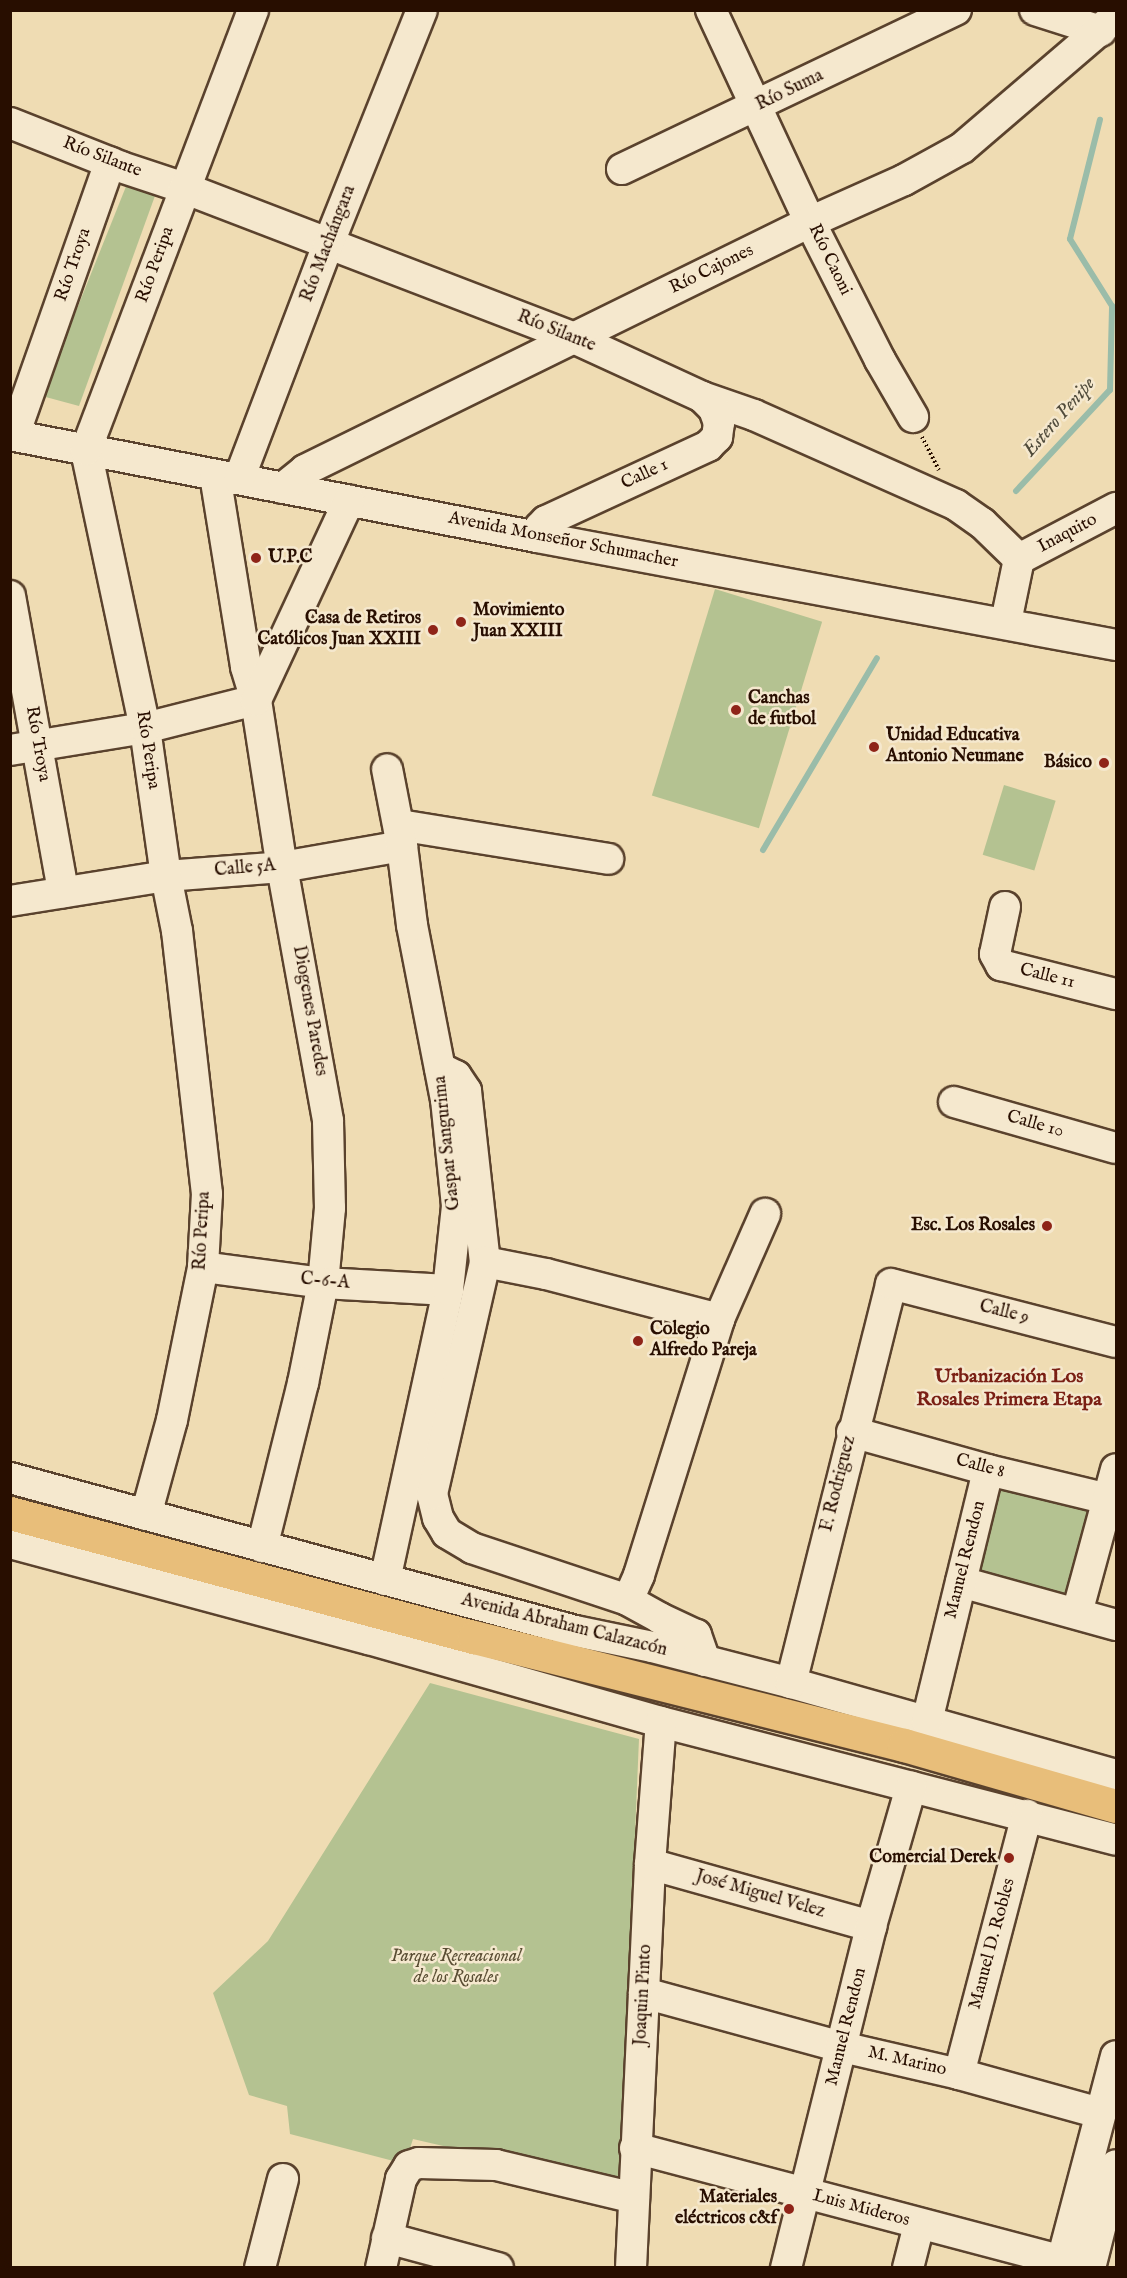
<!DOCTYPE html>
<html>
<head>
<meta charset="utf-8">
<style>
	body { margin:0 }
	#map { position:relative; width:1127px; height:2278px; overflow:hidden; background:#efdcb3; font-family:"IM FELL English",serif }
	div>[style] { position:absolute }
	.green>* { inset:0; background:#b4c291; transform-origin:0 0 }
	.stream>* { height:6px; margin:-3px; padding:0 3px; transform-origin:3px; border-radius:3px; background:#9abca9 }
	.path>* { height:4px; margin-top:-2px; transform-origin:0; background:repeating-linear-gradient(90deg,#280e00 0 1.5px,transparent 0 4.5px) }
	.roads { filter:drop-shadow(2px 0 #5a422d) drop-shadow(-2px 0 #5a422d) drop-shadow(0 2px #5a422d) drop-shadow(0 -2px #5a422d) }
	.minor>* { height:30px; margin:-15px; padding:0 15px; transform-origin:15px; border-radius:15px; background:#f5e8ce }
	.major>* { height:33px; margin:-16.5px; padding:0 16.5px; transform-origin:16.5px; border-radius:16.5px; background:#e8be7a }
	.dots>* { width:16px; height:16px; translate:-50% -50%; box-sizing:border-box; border:3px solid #f5e8ce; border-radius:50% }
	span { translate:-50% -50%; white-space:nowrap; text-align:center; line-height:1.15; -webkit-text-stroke:5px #f5e8ce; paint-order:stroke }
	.street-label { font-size:18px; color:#280e00 }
	.poi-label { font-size:18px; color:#280e00; font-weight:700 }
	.left { translate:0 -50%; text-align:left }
	.right { translate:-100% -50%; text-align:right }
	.park-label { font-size:18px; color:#594d33; font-style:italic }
	.water-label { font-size:20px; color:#504b3b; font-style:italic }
	.neighbourhood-label { font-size:20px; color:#7a1f14; font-weight:700 }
	.frame { position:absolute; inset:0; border:12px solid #280e00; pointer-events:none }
</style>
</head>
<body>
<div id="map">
	<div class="green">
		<div style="clip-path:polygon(127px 184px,156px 193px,79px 406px,42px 396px)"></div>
		<div style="left:715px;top:589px;width:112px;height:216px;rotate:17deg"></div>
		<div style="left:1004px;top:785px;width:54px;height:73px;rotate:17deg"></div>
		<div style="left:1001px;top:1482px;width:95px;height:99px;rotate:14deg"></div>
		<div style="clip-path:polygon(430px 1683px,639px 1739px,628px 1999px,625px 2188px,413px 2139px,405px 2164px,290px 2134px,287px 2106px,249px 2095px,213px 1993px,268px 1941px)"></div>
	</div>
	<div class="stream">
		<div style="left:1016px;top:491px;width:138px;rotate:-47.1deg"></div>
		<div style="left:1110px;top:390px;width:84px;rotate:-88.6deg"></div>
		<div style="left:1112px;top:306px;width:79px;rotate:-122.1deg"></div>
		<div style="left:1070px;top:239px;width:123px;rotate:-75.9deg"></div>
		<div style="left:763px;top:850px;width:223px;rotate:-59.3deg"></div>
	</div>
	<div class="path">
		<div style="left:922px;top:437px;width:37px;rotate:63deg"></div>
	</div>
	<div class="roads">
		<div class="minor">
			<div style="left:711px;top:10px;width:234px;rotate:65deg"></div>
			<div style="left:810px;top:222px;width:155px;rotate:63.1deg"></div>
			<div style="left:880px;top:360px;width:66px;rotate:59.9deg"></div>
			<div style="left:1035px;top:10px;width:69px;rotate:17.7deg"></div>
			<div style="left:10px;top:123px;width:119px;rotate:21.6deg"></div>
			<div style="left:121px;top:167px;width:66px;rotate:18.4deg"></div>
			<div style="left:184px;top:188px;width:418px;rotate:21deg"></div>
			<div style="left:574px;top:338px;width:141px;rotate:24.7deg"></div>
			<div style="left:702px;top:397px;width:55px;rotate:19.1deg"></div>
			<div style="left:754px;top:415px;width:221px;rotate:24deg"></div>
			<div style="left:956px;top:505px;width:32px;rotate:35deg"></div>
			<div style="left:982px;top:523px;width:52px;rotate:44.2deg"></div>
			<div style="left:1019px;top:559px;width:64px;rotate:101.7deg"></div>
			<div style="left:622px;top:169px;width:370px;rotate:-25.5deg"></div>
			<div style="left:10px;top:435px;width:537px;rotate:10.95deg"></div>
			<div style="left:537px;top:537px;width:589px;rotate:10.57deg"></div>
			<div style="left:14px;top:435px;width:289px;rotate:-70.6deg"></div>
			<div style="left:215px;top:475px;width:194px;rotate:80.8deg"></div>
			<div style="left:246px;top:667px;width:34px;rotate:73deg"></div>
			<div style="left:256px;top:700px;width:169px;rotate:81.2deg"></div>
			<div style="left:282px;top:867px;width:258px;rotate:79.7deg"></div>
			<div style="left:328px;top:1121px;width:87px;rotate:88.7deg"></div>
			<div style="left:330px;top:1208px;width:75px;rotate:95.3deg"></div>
			<div style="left:323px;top:1283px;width:102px;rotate:101.3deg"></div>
			<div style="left:303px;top:1383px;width:169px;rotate:104deg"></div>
			<div style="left:239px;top:479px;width:250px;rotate:-69.2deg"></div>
			<div style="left:328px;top:245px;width:253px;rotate:-68.2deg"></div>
			<div style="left:283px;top:488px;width:28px;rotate:-39deg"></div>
			<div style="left:305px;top:470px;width:563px;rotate:-26.16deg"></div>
			<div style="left:810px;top:222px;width:103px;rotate:-24.1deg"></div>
			<div style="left:904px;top:180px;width:66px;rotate:-28.9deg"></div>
			<div style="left:962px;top:148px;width:203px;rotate:-40.6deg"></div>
			<div style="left:537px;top:537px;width:10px;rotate:-73deg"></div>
			<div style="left:540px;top:527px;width:8px;rotate:-45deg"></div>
			<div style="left:546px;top:521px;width:179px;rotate:-24.8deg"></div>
			<div style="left:708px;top:446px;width:13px;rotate:-45deg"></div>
			<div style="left:717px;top:437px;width:14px;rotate:-82deg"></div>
			<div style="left:719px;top:423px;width:15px;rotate:-110deg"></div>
			<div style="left:714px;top:409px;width:17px;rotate:-135deg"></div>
			<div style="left:1019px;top:559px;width:110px;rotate:-27.7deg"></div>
			<div style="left:10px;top:596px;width:301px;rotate:79.8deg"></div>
			<div style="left:10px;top:750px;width:137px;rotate:-9.3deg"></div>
			<div style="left:145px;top:728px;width:114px;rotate:-14.2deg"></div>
			<div style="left:256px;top:700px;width:220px;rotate:-65deg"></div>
			<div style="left:399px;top:825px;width:212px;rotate:9.2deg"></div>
			<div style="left:10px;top:901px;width:158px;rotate:-9.1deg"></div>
			<div style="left:166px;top:876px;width:116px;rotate:-4.4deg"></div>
			<div style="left:282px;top:867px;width:122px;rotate:-9.9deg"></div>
			<div style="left:402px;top:846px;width:78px;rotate:-101deg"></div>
			<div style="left:1005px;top:907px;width:48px;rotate:102deg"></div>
			<div style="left:995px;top:954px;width:13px;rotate:61deg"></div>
			<div style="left:1001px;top:965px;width:119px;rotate:14.2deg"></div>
			<div style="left:440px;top:1068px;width:18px;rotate:27deg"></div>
			<div style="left:456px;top:1076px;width:18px;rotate:56deg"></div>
			<div style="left:466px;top:1091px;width:172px;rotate:83.7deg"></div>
			<div style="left:954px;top:1102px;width:168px;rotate:15.9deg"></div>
			<div style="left:203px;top:1267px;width:121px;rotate:7.6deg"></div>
			<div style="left:323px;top:1283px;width:125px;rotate:3.2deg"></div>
			<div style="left:852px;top:1432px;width:141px;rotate:15.6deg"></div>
			<div style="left:988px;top:1470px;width:123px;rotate:13.6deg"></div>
			<div style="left:10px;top:1478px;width:585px;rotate:15.15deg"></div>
			<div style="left:575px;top:1631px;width:79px;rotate:11.7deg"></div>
			<div style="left:652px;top:1647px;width:144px;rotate:14.5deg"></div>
			<div style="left:791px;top:1683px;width:338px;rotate:15.8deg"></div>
			<div style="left:146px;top:1515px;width:98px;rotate:-74.7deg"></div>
			<div style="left:172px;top:1420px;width:156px;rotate:-78.5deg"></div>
			<div style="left:203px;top:1267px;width:73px;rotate:-86.9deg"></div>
			<div style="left:207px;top:1194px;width:265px;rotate:-96.5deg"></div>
			<div style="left:177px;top:931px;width:56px;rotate:-101.3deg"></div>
			<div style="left:166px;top:876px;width:149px;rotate:-98.1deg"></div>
			<div style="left:145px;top:728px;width:284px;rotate:-102deg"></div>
			<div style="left:86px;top:450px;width:471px;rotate:-69.2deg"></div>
			<div style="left:10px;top:1543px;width:372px;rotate:15deg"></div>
			<div style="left:369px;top:1639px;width:304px;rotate:15.9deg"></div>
			<div style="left:661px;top:1722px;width:470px;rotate:14.5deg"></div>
			<div style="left:385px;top:1580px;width:297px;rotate:-77.7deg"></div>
			<div style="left:448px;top:1290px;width:84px;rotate:-83.9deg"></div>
			<div style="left:457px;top:1206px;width:107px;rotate:-95.9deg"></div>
			<div style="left:446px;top:1100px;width:178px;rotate:-101deg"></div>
			<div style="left:412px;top:925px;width:80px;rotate:-97.2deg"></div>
			<div style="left:961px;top:1582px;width:161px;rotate:15.5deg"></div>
			<div style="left:628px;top:1600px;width:164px;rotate:-161.6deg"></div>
			<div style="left:472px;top:1548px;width:29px;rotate:-149deg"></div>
			<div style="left:447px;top:1533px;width:17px;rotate:-121deg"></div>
			<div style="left:438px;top:1518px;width:25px;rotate:-104deg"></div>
			<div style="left:432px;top:1494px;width:238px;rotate:-77.1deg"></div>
			<div style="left:485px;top:1262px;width:62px;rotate:11.1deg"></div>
			<div style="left:546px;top:1274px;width:179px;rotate:14.6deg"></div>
			<div style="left:1077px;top:1613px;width:149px;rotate:-74.8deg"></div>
			<div style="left:705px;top:1661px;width:28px;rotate:-109deg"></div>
			<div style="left:696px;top:1635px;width:40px;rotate:-155deg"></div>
			<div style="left:660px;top:1618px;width:37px;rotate:-151deg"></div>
			<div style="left:628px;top:1600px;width:27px;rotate:-66deg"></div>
			<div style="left:639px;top:1575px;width:268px;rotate:-72.6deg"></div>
			<div style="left:719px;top:1319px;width:115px;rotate:-66.3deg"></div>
			<div style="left:791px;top:1683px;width:411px;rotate:-75.9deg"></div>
			<div style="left:891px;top:1284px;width:232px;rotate:14.5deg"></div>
			<div style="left:927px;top:1721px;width:258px;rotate:-76.3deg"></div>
			<div style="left:650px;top:1864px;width:230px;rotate:15.7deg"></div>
			<div style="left:644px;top:1993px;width:205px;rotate:15.3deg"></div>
			<div style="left:842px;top:2047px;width:120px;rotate:13deg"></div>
			<div style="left:959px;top:2074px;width:146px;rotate:15.5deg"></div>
			<div style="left:959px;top:2074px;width:268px;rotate:-75.3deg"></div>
			<div style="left:635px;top:2148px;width:469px;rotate:14.8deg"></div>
			<div style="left:387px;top:2238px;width:115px;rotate:15.1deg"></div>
			<div style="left:260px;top:2268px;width:92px;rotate:-75.5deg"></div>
			<div style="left:381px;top:2268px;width:91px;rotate:-77.3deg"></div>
			<div style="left:401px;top:2179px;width:15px;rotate:-58deg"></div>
			<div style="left:409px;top:2166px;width:10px;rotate:-17deg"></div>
			<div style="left:419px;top:2163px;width:77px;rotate:1.5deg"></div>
			<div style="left:496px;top:2165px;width:142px;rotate:13.4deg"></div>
			<div style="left:631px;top:2268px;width:404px;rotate:-87.3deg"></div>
			<div style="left:650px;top:1864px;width:142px;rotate:-85.6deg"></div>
			<div style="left:786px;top:2268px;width:352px;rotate:-76deg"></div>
			<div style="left:871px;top:1926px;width:145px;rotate:-73.9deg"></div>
			<div style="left:908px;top:2268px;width:44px;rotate:-75.7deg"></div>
			<div style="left:1060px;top:2268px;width:219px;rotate:-75.2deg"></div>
			<div style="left:1090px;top:2268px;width:106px;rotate:-75.8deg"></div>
		</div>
		<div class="major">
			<div style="left:10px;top:1513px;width:480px;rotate:15deg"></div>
			<div style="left:474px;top:1637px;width:443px;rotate:14.1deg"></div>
			<div style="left:904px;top:1745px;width:221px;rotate:16.1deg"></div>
		</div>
	</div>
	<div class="dots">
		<div style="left:256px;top:558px;background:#8f2418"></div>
		<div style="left:461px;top:622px;background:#8f2418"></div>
		<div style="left:433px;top:630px;background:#8f2418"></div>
		<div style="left:736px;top:710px;background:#8f2418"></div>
		<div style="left:874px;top:747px;background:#8f2418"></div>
		<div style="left:1104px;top:763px;background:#8f2418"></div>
		<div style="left:1047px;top:1226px;background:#8f2418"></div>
		<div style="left:638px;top:1341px;background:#8f2418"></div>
		<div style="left:1009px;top:1858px;background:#8f2418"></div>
		<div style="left:789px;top:2209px;background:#8f2418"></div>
	</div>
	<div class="street-label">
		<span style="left:790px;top:91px;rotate:-26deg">Río Suma</span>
		<span style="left:102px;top:158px;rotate:21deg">Río Silante</span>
		<span style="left:329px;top:244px;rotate:-69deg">Río Machángara</span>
		<span style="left:829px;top:260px;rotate:64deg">Río Caoni</span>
		<span style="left:74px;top:265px;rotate:-71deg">Río Troya</span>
		<span style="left:156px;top:265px;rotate:-70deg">Río Peripa</span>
		<span style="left:712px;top:270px;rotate:-26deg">Río Cajones</span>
		<span style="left:556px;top:332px;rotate:22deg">Río Silante</span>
		<span style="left:645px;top:475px;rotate:-25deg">Calle 1</span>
		<span style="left:1068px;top:534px;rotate:-28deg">Inaquito</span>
		<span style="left:563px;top:541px;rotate:11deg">Avenida Monseñor Schumacher</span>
		<span style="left:37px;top:744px;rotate:80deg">Río Troya</span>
		<span style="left:147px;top:750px;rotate:81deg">Río Peripa</span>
		<span style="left:245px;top:869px;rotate:-5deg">Calle 5A</span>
		<span style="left:1047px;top:977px;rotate:14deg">Calle 11</span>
		<span style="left:309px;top:1011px;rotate:80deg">Diogenes Paredes</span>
		<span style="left:1035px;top:1125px;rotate:16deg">Calle 10</span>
		<span style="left:448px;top:1143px;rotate:-96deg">Gaspar Sangurima</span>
		<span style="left:203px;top:1231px;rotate:-87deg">Río Peripa</span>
		<span style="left:325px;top:1282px;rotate:5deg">C-6-A</span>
		<span style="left:1004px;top:1313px;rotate:14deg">Calle 9</span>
		<span style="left:980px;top:1467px;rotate:15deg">Calle 8</span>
		<span style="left:839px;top:1484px;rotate:-76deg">F. Rodriguez</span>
		<span style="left:966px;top:1560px;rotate:-76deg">Manuel Rendon</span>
		<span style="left:564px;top:1626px;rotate:14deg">Avenida Abraham Calazacón</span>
		<span style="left:760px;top:1895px;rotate:16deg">José Miguel Velez</span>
		<span style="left:993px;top:1944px;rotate:-75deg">Manuel D. Robles</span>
		<span style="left:644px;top:1995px;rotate:-87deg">Joaquin Pinto</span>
		<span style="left:847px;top:2027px;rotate:-76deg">Manuel Rendon</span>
		<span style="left:907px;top:2062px;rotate:13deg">M. Marino</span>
		<span style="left:861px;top:2209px;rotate:15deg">Luis Mideros</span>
	</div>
	<div class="poi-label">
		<span class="left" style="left:268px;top:558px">U.P.C</span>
		<span class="left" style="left:473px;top:622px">Movimiento<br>Juan XXIII</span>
		<span class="right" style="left:421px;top:630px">Casa de Retiros<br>Católicos Juan XXIII</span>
		<span class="left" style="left:748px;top:710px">Canchas<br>de futbol</span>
		<span class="left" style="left:886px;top:747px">Unidad Educativa<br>Antonio Neumane</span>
		<span class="right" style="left:1092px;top:763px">Básico</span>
		<span class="right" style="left:1035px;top:1226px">Esc. Los Rosales</span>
		<span class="left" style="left:650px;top:1341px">Colegio<br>Alfredo Pareja</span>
		<span class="right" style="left:997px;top:1858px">Comercial Derek</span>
		<span class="right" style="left:777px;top:2209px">Materiales<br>eléctricos c&amp;f</span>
	</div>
	<div class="park-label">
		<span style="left:456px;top:1968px">Parque Recreacional<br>de los Rosales</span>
	</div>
	<div class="water-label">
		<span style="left:1059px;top:417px;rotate:-49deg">Estero Penipe</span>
	</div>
	<div class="neighbourhood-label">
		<span style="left:1009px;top:1388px">Urbanización Los<br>Rosales Primera Etapa</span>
	</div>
	<div class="frame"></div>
</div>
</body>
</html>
